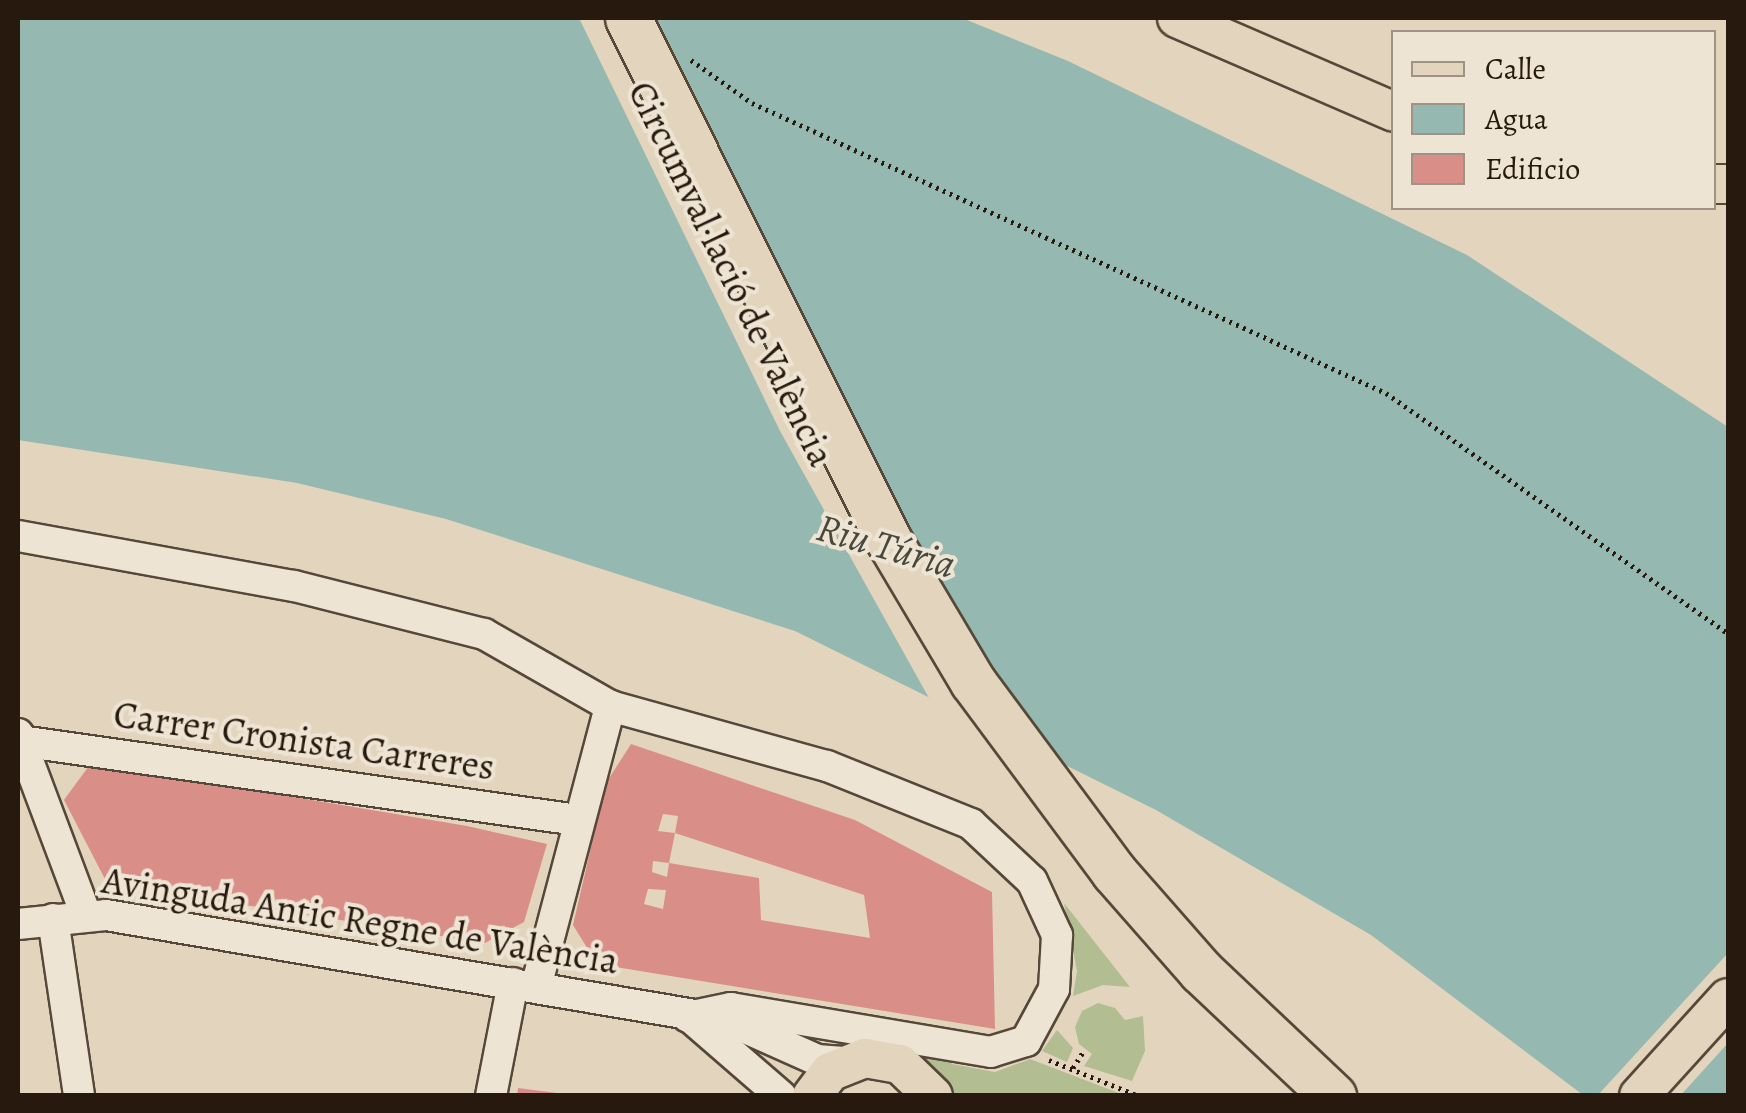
<!DOCTYPE html>
<html>
<head>
<meta charset="utf-8">
<style>
	body { margin:0 }
	#map { position:relative; width:1746px; height:1113px; overflow:hidden; background:#e3d5bd; font-family:Alegreya,serif }
	div>[style] { position:absolute }
	.green>* { inset:0; background:#b2bd92 }
	.water>* { inset:0; background:#95b9b0 }
	.pier>* { inset:0; background:#e3d5bd }
	.building>* { inset:0; background:#d98f87 }
	.path>* { height:5px; margin-top:-2.5px; transform-origin:0; background:repeating-linear-gradient(90deg,#27190d 0 2.5px,transparent 0 7.5px) }
	.roads { filter:drop-shadow(2px 0 #564839) drop-shadow(-2px 0 #564839) drop-shadow(0 2px #564839) drop-shadow(0 -2px #564839) }
	.minor>* { height:30px; margin:-15px; padding:0 15px; transform-origin:15px; border-radius:15px; background:#ede4d4 }
	.major>* { height:38px; margin:-19px; padding:0 19px; transform-origin:19px; border-radius:19px; background:#e3d5bd }
	.highway>* { height:45px; margin:-22.5px; padding:0 22.5px; transform-origin:22.5px; border-radius:22.5px; background:#e3d5bd }
	span { translate:-50% -50%; white-space:nowrap; text-align:center; line-height:1.15; -webkit-text-stroke:8px #ede4d4; paint-order:stroke }
	.street-label { font-size:38px; color:#27190d }
	.water-label { font-size:40px; color:#48493e; font-style:italic }
	.frame { position:absolute; inset:0; border:20px solid #27190d; pointer-events:none }
	.legend { position:absolute; left:1391px; top:30px; width:325px; height:180px; box-sizing:border-box; background:#ede4d4; border:2px solid #9e9384; margin:0; padding:12px 18px; list-style:none; font-size:30px; color:#27190d }
	.legend li { display:flex; align-items:center; gap:20px; height:50px }
	.legend b { width:50px; border:2px solid #9e9384 }
</style>
</head>
<body>
<div id="map">
	<div class="green">
		<div style="clip-path:polygon(1064px 903px,1130px 987px,1103px 985px,1073px 996px,1077px 971px)"></div>
		<div style="clip-path:polygon(1098px 1003px,1115px 1008px,1125px 1020px,1143px 1016px,1145px 1051px,1132px 1081px,1084px 1066px,1092px 1054px,1079px 1044px,1075px 1027px,1082px 1011px)"></div>
		<div style="clip-path:polygon(1057px 1030px,1073px 1048px,1067px 1062px,1042px 1051px)"></div>
		<div style="clip-path:polygon(920px 1055px,943px 1055px,952px 1064px,995px 1072px,1030px 1059px,1124px 1095px,951px 1095px)"></div>
	</div>
	<div class="water">
		<div style="clip-path:polygon(18px 18px,962px 18px,1068px 61px,1467px 255px,1728px 427px,1728px 1095px,1583px 1095px,1371px 935px,1156px 810px,795px 631px,446px 519px,297px 483px,18px 440px)"></div>
	</div>
	<div class="pier">
		<div style="clip-path:polygon(579px 18px,648px 18px,923px 566px,1044px 758px,929px 698px,780px 431px)"></div>
		<div style="clip-path:polygon(1728px 953px,1728px 1043px,1680px 1096px,1598px 1095px)"></div>
	</div>
	<div class="building">
		<div style="clip-path:polygon(evenodd,631px 744px,855px 820px,992px 892px,995px 1029px,597px 964px,573px 925px,606px 783px,631px 744px,663px 814px,678px 816px,675px 833px,864px 895px,870px 938px,761px 920px,759px 878px,669px 863px,667px 877px,652px 872px,653px 861px,669px 863px,675px 833px,658px 831px,663px 814px,631px 744px,648px 889px,666px 890px,663px 909px,644px 904px,648px 889px)"></div>
		<div style="clip-path:polygon(91px 763px,467px 826px,547px 844px,524px 922px,485px 943px,107px 883px,64px 800px)"></div>
		<div style="clip-path:polygon(518px 1088px,557px 1093px,557px 1096px,517px 1096px)"></div>
	</div>
	<div class="path">
		<div style="left:691px;top:60px;width:75px;rotate:35.2deg"></div>
		<div style="left:752px;top:103px;width:697px;rotate:24.58deg"></div>
		<div style="left:1386px;top:393px;width:418px;rotate:35.1deg"></div>
		<div style="left:1049px;top:1060px;width:97px;rotate:21.8deg"></div>
		<div style="left:1073px;top:1068px;width:22px;rotate:-58deg"></div>
	</div>
	<div class="roads">
		<div class="minor">
			<div style="left:18px;top:536px;width:280px;rotate:10.3deg"></div>
			<div style="left:294px;top:586px;width:196px;rotate:14.2deg"></div>
			<div style="left:484px;top:634px;width:145px;rotate:29.7deg"></div>
			<div style="left:610px;top:706px;width:225px;rotate:15.5deg"></div>
			<div style="left:827px;top:766px;width:155px;rotate:21.9deg"></div>
			<div style="left:971px;top:824px;width:83px;rotate:43.1deg"></div>
			<div style="left:1032px;top:881px;width:60px;rotate:65.2deg"></div>
			<div style="left:1057px;top:935px;width:54px;rotate:93.2deg"></div>
			<div style="left:1054px;top:989px;width:59px;rotate:118.3deg"></div>
			<div style="left:1026px;top:1041px;width:37px;rotate:163deg"></div>
			<div style="left:991px;top:1052px;width:264px;rotate:-170.4deg"></div>
			<div style="left:731px;top:1008px;width:44px;rotate:168.2deg"></div>
			<div style="left:18px;top:734px;width:193px;rotate:69.4deg"></div>
			<div style="left:20px;top:741px;width:563px;rotate:8.07deg"></div>
			<div style="left:53px;top:919px;width:179px;rotate:81.6deg"></div>
			<div style="left:18px;top:924px;width:88px;rotate:-5.8deg"></div>
			<div style="left:106px;top:915px;width:633px;rotate:9.64deg"></div>
			<div style="left:730px;top:1021px;width:95px;rotate:24.1deg"></div>
			<div style="left:817px;top:1060px;width:30px;rotate:4deg"></div>
			<div style="left:536px;top:987px;width:291px;rotate:-75.2deg"></div>
			<div style="left:691px;top:1018px;width:119px;rotate:40.9deg"></div>
			<div style="left:491px;top:1096px;width:115px;rotate:-79deg"></div>
		</div>
		<div class="major">
			<div style="left:1177px;top:18px;width:236px;rotate:23.4deg"></div>
			<div style="left:1714px;top:184px;width:14px"></div>
			<div style="left:812px;top:1096px;width:30px;rotate:-53deg"></div>
			<div style="left:830px;top:1072px;width:38px;rotate:-22deg"></div>
			<div style="left:865px;top:1058px;width:36px;rotate:10deg"></div>
			<div style="left:900px;top:1064px;width:46px;rotate:44.1deg"></div>
			<div style="left:1639px;top:1096px;width:132px;rotate:-47.8deg"></div>
		</div>
		<div class="highway">
			<div style="left:628px;top:18px;width:582px;rotate:63.48deg"></div>
			<div style="left:888px;top:539px;width:166px;rotate:59.3deg"></div>
			<div style="left:973px;top:682px;width:237px;rotate:53.4deg"></div>
			<div style="left:1114px;top:872px;width:132px;rotate:48.7deg"></div>
			<div style="left:1201px;top:971px;width:182px;rotate:43.4deg"></div>
		</div>
	</div>
	<div class="street-label">
		<span style="left:731px;top:274px;rotate:64deg">Circumval·lació de València</span>
		<span style="left:304px;top:741px;rotate:8deg">Carrer Cronista Carreres</span>
		<span style="left:360px;top:921px;rotate:9deg">Avinguda Antic Regne de València</span>
	</div>
	<div class="water-label">
		<span style="left:886px;top:546px;rotate:16deg">Riu Túria</span>
	</div>
	<div class="frame"></div>
	<ul class="legend">
	<li><b style="height:12px;background:#e3d5bd"></b>Calle</li>
	<li><b style="height:28px;background:#95b9b0"></b>Agua</li>
	<li><b style="height:28px;background:#d98f87"></b>Edificio</li>
	</ul>
</div>
</body>
</html>
